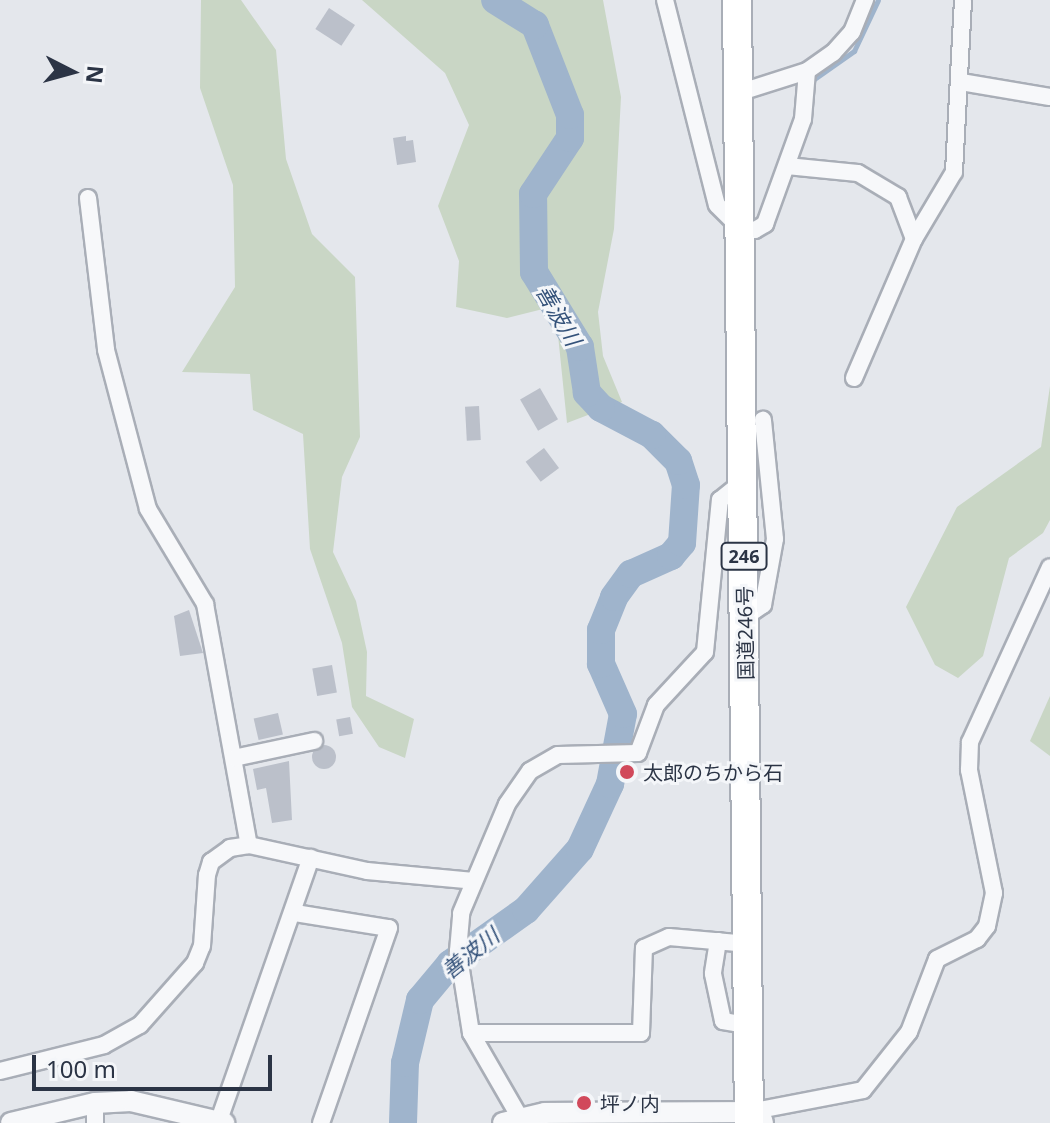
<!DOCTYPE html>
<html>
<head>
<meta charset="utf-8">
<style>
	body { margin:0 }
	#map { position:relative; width:1050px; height:1123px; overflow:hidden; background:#e4e7ec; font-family:"Noto Sans","Noto Sans JP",sans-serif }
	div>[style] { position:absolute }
	.green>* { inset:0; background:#c9d6c5 }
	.stream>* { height:5px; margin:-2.5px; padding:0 2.5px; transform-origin:2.5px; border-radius:2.5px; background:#9fb4cc }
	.river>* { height:28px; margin:-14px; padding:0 14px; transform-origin:14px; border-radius:14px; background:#9fb4cc }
	.building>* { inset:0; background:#bbc0ca; transform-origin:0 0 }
	.round { border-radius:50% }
	.roads { filter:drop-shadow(2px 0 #a9aeb7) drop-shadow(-2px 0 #a9aeb7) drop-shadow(0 2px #a9aeb7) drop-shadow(0 -2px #a9aeb7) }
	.pedestrian>* { height:12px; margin:-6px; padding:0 6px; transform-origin:6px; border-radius:6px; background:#f7f8fa }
	.minor>* { height:16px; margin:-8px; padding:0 8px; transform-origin:8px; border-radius:8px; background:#f7f8fa }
	.tertiary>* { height:20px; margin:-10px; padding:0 10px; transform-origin:10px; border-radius:10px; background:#f7f8fa }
	.trunk>* { height:28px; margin:-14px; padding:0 14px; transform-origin:14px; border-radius:14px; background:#fff }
	.dots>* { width:22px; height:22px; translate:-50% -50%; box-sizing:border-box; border:4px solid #f4f6f9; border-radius:50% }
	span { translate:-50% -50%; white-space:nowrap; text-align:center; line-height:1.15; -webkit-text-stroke:6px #f4f6f9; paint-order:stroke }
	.shield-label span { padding:2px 6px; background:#f4f6f9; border:2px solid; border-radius:6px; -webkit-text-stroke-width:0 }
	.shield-label { font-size:18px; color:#2b3445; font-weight:700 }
	.street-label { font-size:20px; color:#2b3445 }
	.poi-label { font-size:20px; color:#2b3445 }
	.left { translate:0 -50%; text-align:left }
	.water-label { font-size:22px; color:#34527a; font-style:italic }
	.north { position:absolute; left:32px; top:32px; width:80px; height:80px; -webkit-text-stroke:6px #f4f6f9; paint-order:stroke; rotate:96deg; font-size:22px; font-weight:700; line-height:32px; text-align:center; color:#2b3445 }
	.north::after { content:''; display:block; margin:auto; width:28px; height:36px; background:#2b3445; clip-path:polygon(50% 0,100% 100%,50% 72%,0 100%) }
	.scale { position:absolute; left:32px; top:1055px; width:240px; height:36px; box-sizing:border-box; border:4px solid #2b3445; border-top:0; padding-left:10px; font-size:24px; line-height:28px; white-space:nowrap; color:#2b3445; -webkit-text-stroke:6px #f4f6f9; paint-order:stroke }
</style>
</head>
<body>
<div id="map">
	<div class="green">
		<div style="clip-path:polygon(201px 0,241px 0,276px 50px,286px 159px,312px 234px,355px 277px,360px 437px,342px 477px,333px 552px,356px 601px,367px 652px,366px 696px,414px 719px,405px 758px,379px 747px,352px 707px,342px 643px,310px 549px,303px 434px,253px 410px,250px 374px,182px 372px,235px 287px,233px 185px,200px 88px)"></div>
		<div style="clip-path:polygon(362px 0,603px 0,621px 97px,614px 229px,598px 312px,603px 356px,622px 402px,567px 423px,555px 306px,507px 318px,456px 307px,459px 261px,438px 206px,469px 125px,445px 73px)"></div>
		<div style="clip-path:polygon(1050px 386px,1050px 520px,1043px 533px,1009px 558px,983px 656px,958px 678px,935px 665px,906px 607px,957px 507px,1041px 447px)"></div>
		<div style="clip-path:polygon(1050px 696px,1050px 756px,1030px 741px)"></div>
	</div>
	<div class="stream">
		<div style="left:810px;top:82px;width:54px;rotate:-35.2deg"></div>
		<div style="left:854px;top:51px;width:56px;rotate:-64.8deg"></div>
	</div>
	<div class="river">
		<div style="left:403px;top:1123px;width:60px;rotate:-88.1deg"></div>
		<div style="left:405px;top:1063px;width:65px;rotate:-76.6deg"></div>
		<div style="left:420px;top:1000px;width:47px;rotate:-50.2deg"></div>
		<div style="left:450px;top:964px;width:93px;rotate:-35.4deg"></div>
		<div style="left:526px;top:910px;width:81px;rotate:-48.5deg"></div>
		<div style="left:580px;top:849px;width:72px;rotate:-65.2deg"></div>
		<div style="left:610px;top:784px;width:71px;rotate:-79.5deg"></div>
		<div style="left:623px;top:714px;width:55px;rotate:-113.7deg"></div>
		<div style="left:601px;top:664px;width:34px;rotate:-90deg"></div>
		<div style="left:601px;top:630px;width:35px;rotate:-68deg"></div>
		<div style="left:614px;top:597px;width:29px;rotate:-54deg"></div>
		<div style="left:631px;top:574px;width:44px;rotate:-24.2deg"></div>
		<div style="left:671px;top:556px;width:17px;rotate:-50deg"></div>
		<div style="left:682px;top:543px;width:58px;rotate:-86.1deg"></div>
		<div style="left:686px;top:485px;width:25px;rotate:-108deg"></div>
		<div style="left:678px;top:461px;width:37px;rotate:-135deg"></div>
		<div style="left:652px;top:435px;width:58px;rotate:-152.1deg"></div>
		<div style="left:601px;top:408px;width:21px;rotate:-133deg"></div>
		<div style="left:587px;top:393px;width:47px;rotate:-98.7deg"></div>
		<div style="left:580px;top:347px;width:88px;rotate:-121.5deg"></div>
		<div style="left:534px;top:272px;width:78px;rotate:-90.7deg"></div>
		<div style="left:533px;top:194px;width:67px;rotate:-56.5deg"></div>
		<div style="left:570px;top:138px;width:23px;rotate:-90deg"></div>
		<div style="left:570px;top:115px;width:97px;rotate:-111.3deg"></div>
		<div style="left:535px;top:25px;width:47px;rotate:-148deg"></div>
	</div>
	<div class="building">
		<div style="left:329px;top:8px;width:31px;height:25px;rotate:33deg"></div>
		<div style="clip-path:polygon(406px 136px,406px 141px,413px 140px,416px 162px,397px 165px,393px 138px)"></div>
		<div style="left:540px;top:388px;width:36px;height:23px;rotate:60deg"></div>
		<div style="left:479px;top:406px;width:34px;height:14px;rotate:87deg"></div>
		<div style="left:544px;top:448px;width:25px;height:23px;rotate:53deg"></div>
		<div style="clip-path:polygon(189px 610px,203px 653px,180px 656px,174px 616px)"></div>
		<div style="left:332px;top:665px;width:28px;height:20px;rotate:80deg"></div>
		<div style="left:278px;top:713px;width:22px;height:25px;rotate:77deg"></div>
		<div style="left:350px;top:717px;width:17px;height:14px;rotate:80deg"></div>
		<div class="round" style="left:312px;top:745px;width:24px;height:24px"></div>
		<div style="clip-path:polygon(289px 761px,292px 820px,272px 823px,266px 788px,257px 790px,253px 769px)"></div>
	</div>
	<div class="roads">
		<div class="pedestrian">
			<div style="left:766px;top:1119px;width:4px;rotate:76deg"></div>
		</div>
		<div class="minor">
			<div style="left:665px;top:0;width:211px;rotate:75.8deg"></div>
			<div style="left:717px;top:205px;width:31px;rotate:45deg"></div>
			<div style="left:739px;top:227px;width:16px;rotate:11deg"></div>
			<div style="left:755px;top:230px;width:12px;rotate:-31deg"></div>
			<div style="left:765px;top:224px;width:112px;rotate:-70.1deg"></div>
			<div style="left:803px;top:119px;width:48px;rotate:-85.2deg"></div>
			<div style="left:961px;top:82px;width:90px;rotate:9.6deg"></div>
			<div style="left:738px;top:93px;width:72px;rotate:-17.7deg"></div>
			<div style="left:807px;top:71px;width:32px;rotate:-35deg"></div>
			<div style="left:833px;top:53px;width:28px;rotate:-48deg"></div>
			<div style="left:852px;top:32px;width:35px;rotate:-68deg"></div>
			<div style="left:787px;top:166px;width:71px;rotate:5.6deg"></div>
			<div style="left:858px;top:173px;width:47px;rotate:31deg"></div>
			<div style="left:898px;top:197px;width:45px;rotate:69.1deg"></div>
			<div style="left:88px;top:198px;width:153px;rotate:83.2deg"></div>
			<div style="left:106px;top:350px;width:164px;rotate:75.2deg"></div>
			<div style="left:148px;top:509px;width:111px;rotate:59deg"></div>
			<div style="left:205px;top:604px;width:245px;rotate:79.7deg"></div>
			<div style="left:854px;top:378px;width:151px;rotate:-66.7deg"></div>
			<div style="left:914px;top:239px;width:78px;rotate:-59.2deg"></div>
			<div style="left:954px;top:172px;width:172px;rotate:-87deg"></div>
			<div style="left:745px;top:617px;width:22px;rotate:-34deg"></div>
			<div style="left:763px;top:605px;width:67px;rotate:-79.7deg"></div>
			<div style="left:775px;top:539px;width:120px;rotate:-95.8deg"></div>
			<div style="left:234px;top:758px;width:82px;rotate:-12deg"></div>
			<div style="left:295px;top:913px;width:95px;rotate:9.1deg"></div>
			<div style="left:389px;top:928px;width:207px;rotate:109.2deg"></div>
			<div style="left:718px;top:941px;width:33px;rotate:99deg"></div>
			<div style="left:713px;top:974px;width:48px;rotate:78deg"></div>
			<div style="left:723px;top:1021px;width:27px;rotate:10deg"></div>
			<div style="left:471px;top:1033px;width:170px"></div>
			<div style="left:641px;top:1033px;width:85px;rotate:-88deg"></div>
			<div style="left:644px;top:948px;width:27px;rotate:-24deg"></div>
			<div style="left:669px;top:937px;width:80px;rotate:5deg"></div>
			<div style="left:0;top:1071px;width:107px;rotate:-14deg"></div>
			<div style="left:104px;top:1045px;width:41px;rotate:-29.1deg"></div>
			<div style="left:140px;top:1025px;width:83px;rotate:-48.4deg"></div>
			<div style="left:195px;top:963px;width:18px;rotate:-68deg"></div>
			<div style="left:202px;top:946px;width:71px;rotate:-86deg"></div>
			<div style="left:207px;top:875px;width:14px;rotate:-73deg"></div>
			<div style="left:211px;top:862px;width:24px;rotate:-36deg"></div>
			<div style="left:230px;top:848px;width:19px;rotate:-9deg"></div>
			<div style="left:249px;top:845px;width:121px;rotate:12.4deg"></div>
			<div style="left:367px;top:871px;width:107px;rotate:5.3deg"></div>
			<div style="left:749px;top:1112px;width:116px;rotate:-10.9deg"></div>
			<div style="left:863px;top:1090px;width:74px;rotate:-51.6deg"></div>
			<div style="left:909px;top:1032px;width:78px;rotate:-69deg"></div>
			<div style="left:937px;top:959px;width:45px;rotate:-26.6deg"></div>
			<div style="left:977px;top:939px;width:16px;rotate:-52deg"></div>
			<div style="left:987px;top:926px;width:34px;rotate:-78deg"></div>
			<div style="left:994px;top:893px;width:126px;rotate:-101.5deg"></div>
			<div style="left:969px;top:770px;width:28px;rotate:-88deg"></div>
			<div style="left:970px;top:742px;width:192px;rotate:-65.4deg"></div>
			<div style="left:95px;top:1123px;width:20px;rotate:-90deg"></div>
			<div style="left:218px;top:1123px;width:281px;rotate:-70.7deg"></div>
			<div style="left:523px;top:1123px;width:104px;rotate:-120deg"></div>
			<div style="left:471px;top:1033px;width:83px;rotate:-99deg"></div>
			<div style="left:458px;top:951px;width:38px;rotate:-85deg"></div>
			<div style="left:461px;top:913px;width:118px;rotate:-67.1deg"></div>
			<div style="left:507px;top:804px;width:40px;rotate:-55.1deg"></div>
			<div style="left:530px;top:771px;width:32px;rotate:-30deg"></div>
			<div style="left:558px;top:755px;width:80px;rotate:-1.4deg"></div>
			<div style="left:638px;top:753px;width:51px;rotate:-69.4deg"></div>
			<div style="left:656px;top:705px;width:72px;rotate:-47.2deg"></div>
			<div style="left:705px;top:652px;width:153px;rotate:-84.4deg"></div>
			<div style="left:720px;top:500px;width:28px;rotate:-39deg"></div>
		</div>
		<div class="tertiary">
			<div style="left:11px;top:1123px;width:86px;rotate:-13.4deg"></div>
			<div style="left:95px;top:1103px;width:36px;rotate:-3deg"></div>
			<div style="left:131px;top:1101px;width:96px;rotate:13.3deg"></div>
			<div style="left:503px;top:1123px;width:43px;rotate:-13.4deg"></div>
			<div style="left:545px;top:1113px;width:204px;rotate:-0.3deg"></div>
		</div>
		<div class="trunk">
			<div style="left:737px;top:0;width:1123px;rotate:89.39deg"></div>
		</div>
	</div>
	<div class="dots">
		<div style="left:627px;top:772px;background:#d1495b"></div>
		<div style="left:584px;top:1103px;background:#d1495b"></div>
	</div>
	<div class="shield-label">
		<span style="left:744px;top:556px">246</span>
	</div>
	<div class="street-label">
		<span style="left:745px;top:633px;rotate:-91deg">国道246号</span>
	</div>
	<div class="poi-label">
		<span class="left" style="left:643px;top:772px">太郎のちから石</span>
		<span class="left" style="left:600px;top:1103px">坪ノ内</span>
	</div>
	<div class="water-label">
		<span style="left:559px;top:315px;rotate:60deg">善波川</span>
		<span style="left:470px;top:953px;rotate:-39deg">善波川</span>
	</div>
	<div class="north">N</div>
	<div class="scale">100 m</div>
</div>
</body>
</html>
